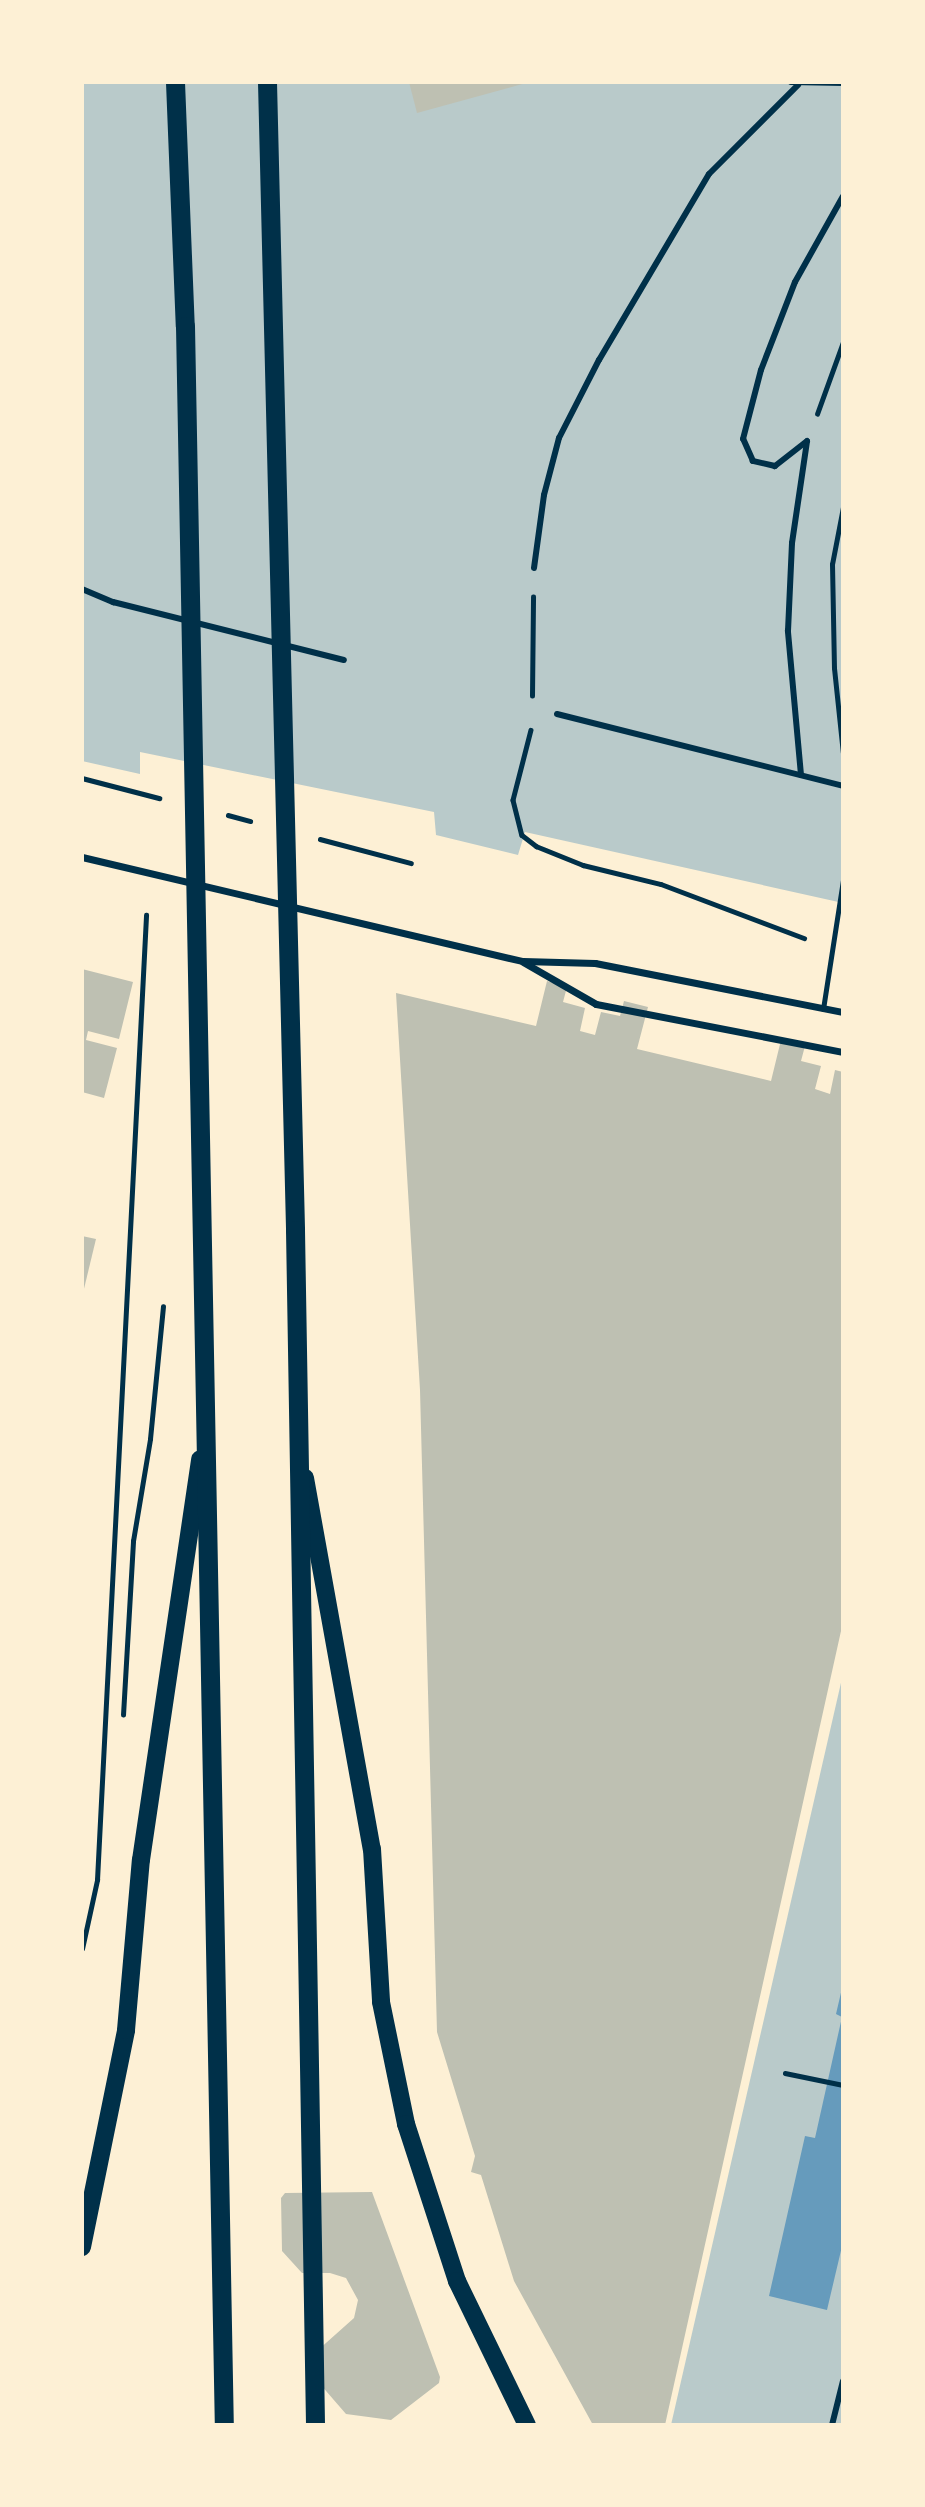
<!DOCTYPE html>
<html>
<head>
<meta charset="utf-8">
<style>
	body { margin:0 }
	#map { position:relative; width:925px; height:2507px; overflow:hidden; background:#fdf0d5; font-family:"DejaVu Sans",sans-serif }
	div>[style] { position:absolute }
	.green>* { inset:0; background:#b9caca }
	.water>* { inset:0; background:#669bbc }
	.building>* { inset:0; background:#bec0b2 }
	.path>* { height:4.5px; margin:-2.25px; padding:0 2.25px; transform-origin:2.25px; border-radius:2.25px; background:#003049 }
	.service>* { height:5px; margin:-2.5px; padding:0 2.5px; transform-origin:2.5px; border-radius:2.5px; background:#003049 }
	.pedestrian>* { height:6px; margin:-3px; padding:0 3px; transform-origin:3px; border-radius:3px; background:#003049 }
	.minor>* { height:7px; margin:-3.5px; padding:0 3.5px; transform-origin:3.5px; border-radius:3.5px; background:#003049 }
	.primary>* { height:18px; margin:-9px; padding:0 9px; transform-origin:9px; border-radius:9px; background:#003049 }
	.trunk>* { height:19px; margin:-9.5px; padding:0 9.5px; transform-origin:9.5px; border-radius:9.5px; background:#003049 }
	span { translate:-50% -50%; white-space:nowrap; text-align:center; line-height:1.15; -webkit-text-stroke:7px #fdf0d5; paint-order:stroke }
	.frame { position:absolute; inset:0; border:84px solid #fdf0d5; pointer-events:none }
</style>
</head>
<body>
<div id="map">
	<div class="green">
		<div style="clip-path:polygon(82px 82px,843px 82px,843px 903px,525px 832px,518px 855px,436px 835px,434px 812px,140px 752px,140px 774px,82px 761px)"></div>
		<div style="clip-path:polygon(843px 1674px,843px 2425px,671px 2425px)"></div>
	</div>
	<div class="water">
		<div style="clip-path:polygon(843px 1984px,843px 2242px,827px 2310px,769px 2296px,805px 2136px,815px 2138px,842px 2017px,836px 2014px)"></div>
	</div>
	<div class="building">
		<div style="clip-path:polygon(409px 82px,526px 82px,526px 83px,417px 113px)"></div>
		<div style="clip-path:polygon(82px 969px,133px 982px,119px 1039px,88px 1031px,86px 1040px,117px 1048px,104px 1098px,82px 1092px)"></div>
		<div style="clip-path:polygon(547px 981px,567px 987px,563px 1002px,585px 1008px,580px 1031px,595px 1035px,601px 1012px,620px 1016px,624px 1001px,648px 1007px,637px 1049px,771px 1081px,781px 1040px,805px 1046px,801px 1061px,821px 1066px,815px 1089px,830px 1094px,835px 1070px,843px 1072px,843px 1622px,665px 2425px,593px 2425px,514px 2281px,481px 2175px,471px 2172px,475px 2156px,437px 2032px,420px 1390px,396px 993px,536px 1026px)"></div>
		<div style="clip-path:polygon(82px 1236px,96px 1239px,83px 1293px,82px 1293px)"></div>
		<div style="clip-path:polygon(372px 2192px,440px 2377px,439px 2383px,391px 2420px,346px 2414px,307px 2369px,308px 2359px,354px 2318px,358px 2300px,346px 2278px,330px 2273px,302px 2273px,282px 2251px,281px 2198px,285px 2193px)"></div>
	</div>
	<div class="path">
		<div style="left:817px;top:414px;width:77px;rotate:-70.1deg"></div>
		<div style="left:532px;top:696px;width:99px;rotate:-89.4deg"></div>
		<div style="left:531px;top:730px;width:72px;rotate:104.4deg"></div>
		<div style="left:513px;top:800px;width:36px;rotate:76deg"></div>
		<div style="left:522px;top:835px;width:18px;rotate:38deg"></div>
		<div style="left:536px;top:846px;width:51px;rotate:22deg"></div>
		<div style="left:583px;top:865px;width:80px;rotate:13.7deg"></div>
		<div style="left:661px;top:884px;width:153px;rotate:20.7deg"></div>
		<div style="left:82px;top:778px;width:80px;rotate:14.6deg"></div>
		<div style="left:228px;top:815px;width:23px;rotate:15deg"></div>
		<div style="left:320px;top:839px;width:94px;rotate:14.8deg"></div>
		<div style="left:123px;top:1715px;width:174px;rotate:-86.7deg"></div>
		<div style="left:133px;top:1541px;width:103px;rotate:-80.5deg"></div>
		<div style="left:150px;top:1439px;width:133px;rotate:-84.4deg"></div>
		<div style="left:82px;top:1949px;width:71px;rotate:-77.7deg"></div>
		<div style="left:97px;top:1880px;width:966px;rotate:-87.09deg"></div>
		<div style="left:785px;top:2073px;width:59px;rotate:11.7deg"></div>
	</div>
	<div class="service">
		<div style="left:843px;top:507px;width:58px;rotate:100.9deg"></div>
		<div style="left:832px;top:564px;width:104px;rotate:88.9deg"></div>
		<div style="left:834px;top:668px;width:85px;rotate:84deg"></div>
		<div style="left:823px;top:1009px;width:131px;rotate:-81.2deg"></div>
	</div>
	<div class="pedestrian">
		<div style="left:791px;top:82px;width:52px;rotate:1.1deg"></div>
		<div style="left:807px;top:441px;width:41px;rotate:142deg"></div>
		<div style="left:775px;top:466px;width:23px;rotate:-167deg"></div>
		<div style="left:753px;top:461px;width:24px;rotate:-114deg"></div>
		<div style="left:743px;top:439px;width:71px;rotate:-75.4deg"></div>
		<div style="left:761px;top:370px;width:94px;rotate:-68.9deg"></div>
		<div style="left:795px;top:282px;width:98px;rotate:-60.8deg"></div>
		<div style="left:534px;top:568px;width:74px;rotate:-82.2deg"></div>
		<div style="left:544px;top:495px;width:59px;rotate:-75.3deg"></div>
		<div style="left:559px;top:438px;width:88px;rotate:-62.9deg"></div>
		<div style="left:599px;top:360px;width:216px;rotate:-59.4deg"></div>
		<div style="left:709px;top:174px;width:126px;rotate:-45deg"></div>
		<div style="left:82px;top:589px;width:34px;rotate:23deg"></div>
		<div style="left:113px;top:602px;width:238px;rotate:14.1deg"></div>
		<div style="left:557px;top:714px;width:295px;rotate:14.1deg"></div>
		<div style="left:801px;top:775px;width:145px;rotate:-95.2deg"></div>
		<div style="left:788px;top:631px;width:88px;rotate:-87.4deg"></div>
		<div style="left:792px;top:543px;width:103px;rotate:-81.6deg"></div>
		<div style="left:832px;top:2425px;width:45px;rotate:-76deg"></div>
	</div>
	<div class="minor">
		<div style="left:82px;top:857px;width:453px;rotate:13.3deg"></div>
		<div style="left:523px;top:961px;width:72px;rotate:1.6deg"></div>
		<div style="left:595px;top:963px;width:253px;rotate:11.2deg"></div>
		<div style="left:523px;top:962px;width:84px;rotate:29.9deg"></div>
		<div style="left:596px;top:1004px;width:252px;rotate:11deg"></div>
	</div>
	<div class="primary">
		<div style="left:305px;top:1478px;width:377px;rotate:79.8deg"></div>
		<div style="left:372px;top:1849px;width:153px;rotate:86.6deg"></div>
		<div style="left:381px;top:2002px;width:125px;rotate:78.4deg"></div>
		<div style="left:406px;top:2124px;width:165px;rotate:72deg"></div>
		<div style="left:457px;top:2281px;width:160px;rotate:64.1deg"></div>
		<div style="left:82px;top:2247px;width:221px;rotate:-78.5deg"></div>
		<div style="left:126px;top:2030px;width:171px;rotate:-85deg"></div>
		<div style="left:141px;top:1860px;width:405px;rotate:-81.6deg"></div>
	</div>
	<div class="trunk">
		<div style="left:175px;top:82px;width:244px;rotate:87.7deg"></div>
		<div style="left:185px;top:326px;width:2099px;rotate:88.94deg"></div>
		<div style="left:267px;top:82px;width:1148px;rotate:88.6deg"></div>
		<div style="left:295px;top:1230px;width:1195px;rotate:89.04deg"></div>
	</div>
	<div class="frame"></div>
</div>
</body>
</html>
